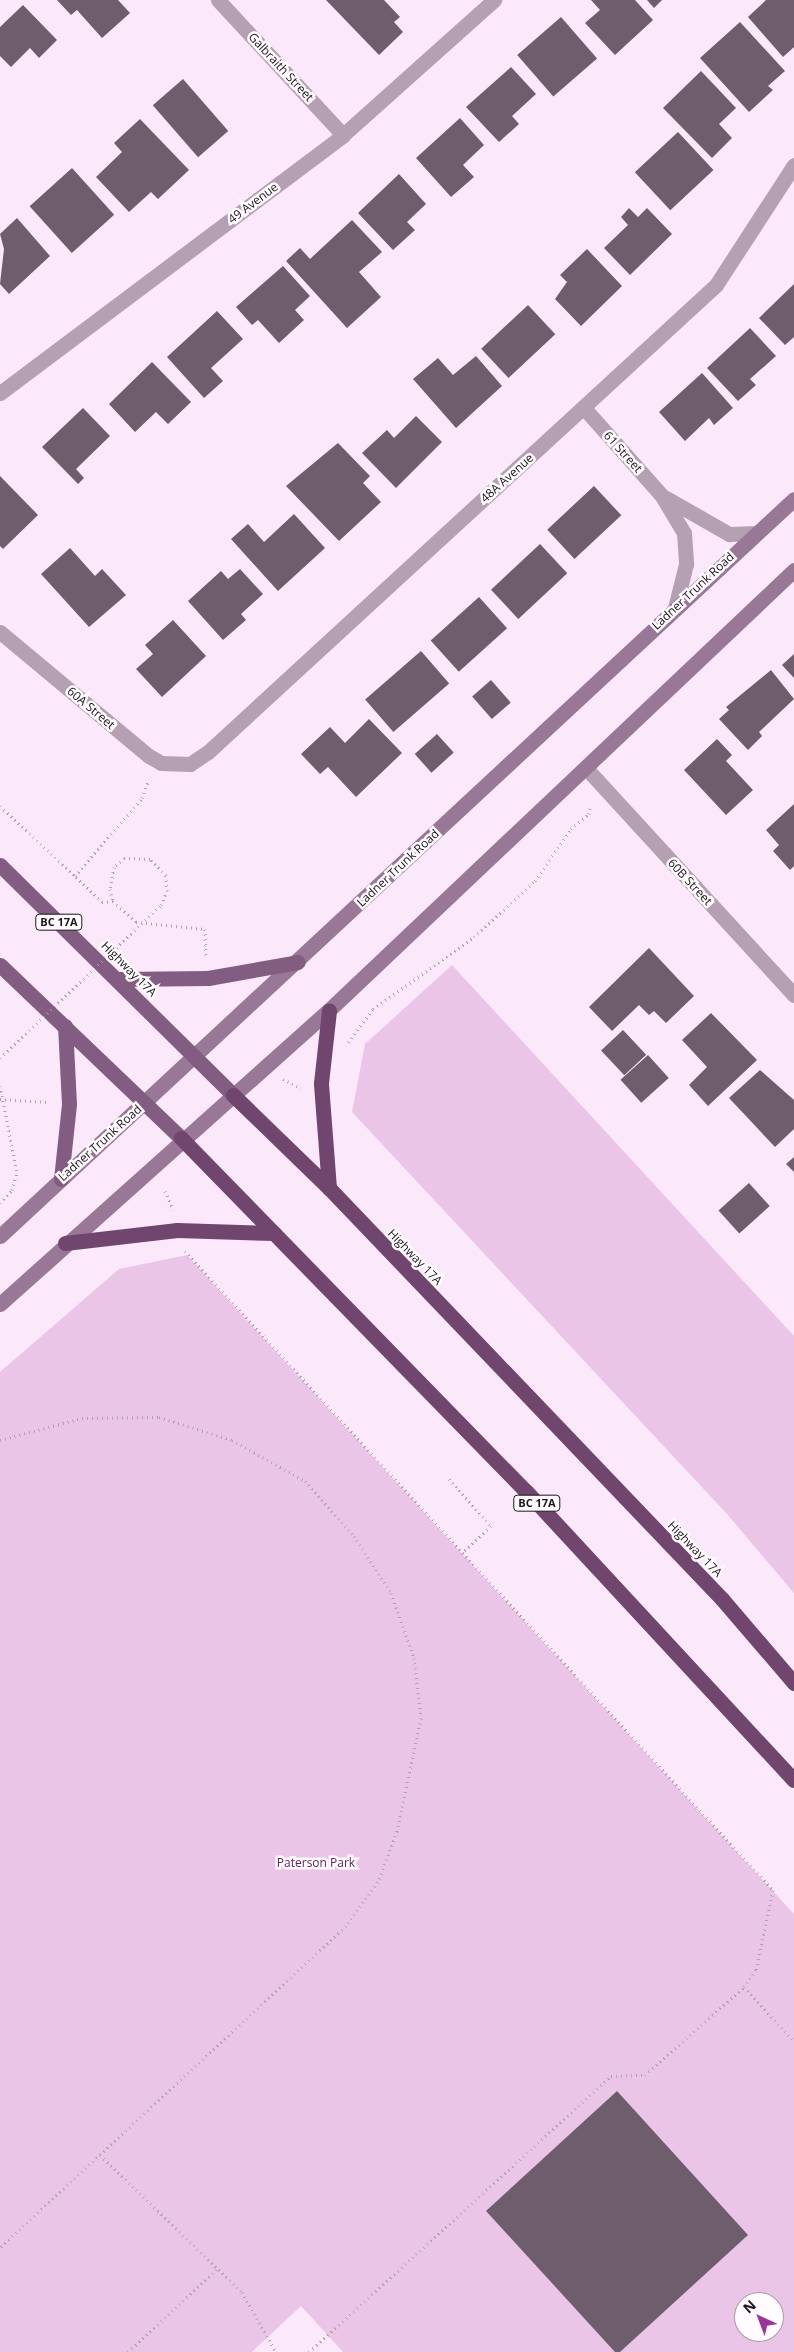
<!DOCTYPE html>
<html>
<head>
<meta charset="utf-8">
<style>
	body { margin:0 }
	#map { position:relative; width:794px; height:2352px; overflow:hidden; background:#fbe8fa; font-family:"Open Sans",sans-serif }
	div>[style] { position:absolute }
	.green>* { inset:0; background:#ebc5e8 }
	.building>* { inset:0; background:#6e5d6c; transform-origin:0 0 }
	.path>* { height:3px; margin-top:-1.5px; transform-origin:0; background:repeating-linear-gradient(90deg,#b0a1af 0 1px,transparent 0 5px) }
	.street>* { height:15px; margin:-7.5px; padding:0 7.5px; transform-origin:7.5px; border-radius:7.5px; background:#b59fb3 }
	.secondary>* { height:15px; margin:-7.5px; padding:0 7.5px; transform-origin:7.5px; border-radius:7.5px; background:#987896 }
	.primary>* { height:15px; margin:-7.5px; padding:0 7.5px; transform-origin:7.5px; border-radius:7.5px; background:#835d81 }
	.highway>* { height:15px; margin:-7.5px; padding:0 7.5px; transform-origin:7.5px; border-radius:7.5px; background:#70456e }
	.path-bridge>* { height:3px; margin-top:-1.5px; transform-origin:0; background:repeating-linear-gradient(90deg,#b0a1af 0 1px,transparent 0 5px) }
	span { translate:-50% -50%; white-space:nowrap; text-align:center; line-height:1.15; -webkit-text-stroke:5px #fffbfe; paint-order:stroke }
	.shield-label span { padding:1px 4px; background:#fffbfe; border:1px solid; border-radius:4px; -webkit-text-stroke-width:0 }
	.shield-label { font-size:11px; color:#1c151b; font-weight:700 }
	.street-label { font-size:12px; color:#1c151b }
	.park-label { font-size:12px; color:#5e245d }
	.north { position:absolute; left:734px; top:2292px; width:50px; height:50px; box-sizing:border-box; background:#fffbfe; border:1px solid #a49fa3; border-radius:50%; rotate:317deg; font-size:14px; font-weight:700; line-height:20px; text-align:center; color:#1c151b }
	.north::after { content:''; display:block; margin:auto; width:18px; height:22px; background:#9a3498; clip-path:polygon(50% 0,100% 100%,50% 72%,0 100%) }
</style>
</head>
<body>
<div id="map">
	<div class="green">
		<div style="clip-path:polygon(452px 965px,794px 1336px,794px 1593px,727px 1514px,352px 1112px,365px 1044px)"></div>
		<div style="clip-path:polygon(evenodd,187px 1255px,794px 1914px,794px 2352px,343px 2352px,301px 2306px,252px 2352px,0 2352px,0 1372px,119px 1269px,187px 1255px,744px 2302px,774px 2302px,774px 2332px,744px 2332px,744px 2302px)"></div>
	</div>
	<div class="building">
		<div style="clip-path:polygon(57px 0,118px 0,130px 13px,102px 38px,77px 10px,71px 15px)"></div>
		<div style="clip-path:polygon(326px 0,384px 0,400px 17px,394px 22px,403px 32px,379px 55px)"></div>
		<div style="clip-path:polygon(591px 0,635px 0,653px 20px,615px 55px,585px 23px,600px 10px)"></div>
		<div style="clip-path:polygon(647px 0,662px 0,654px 8px)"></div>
		<div style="clip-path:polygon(766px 0,794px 0,794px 47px,783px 57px,748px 17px)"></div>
		<div style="clip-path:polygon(23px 5px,57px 40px,39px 58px,30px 48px,11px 67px,0 56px,0 27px)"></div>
		<div style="left:561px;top:17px;width:55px;height:58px;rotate:49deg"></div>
		<div style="clip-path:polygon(740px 22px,785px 71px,768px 86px,773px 90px,749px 112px,700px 58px)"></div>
		<div style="clip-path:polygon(511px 67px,536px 94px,512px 116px,519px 124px,499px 142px,466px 107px)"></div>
		<div style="clip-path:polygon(701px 71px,736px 108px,719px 124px,732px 138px,712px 158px,663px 108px)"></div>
		<div style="left:183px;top:79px;width:69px;height:40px;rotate:49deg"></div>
		<div style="clip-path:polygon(460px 118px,484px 145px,463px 165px,474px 177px,451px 197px,416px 158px)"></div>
		<div style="clip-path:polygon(140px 119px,189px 170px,158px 199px,151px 192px,129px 212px,96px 177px,122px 152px,114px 143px)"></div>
		<div style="left:678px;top:132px;width:52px;height:59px;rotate:47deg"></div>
		<div style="left:72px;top:168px;width:63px;height:57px;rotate:48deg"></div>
		<div style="clip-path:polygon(399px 174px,426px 204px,407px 222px,415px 230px,393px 250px,358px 213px)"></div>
		<div style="clip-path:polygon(629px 208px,638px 217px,647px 208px,672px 234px,630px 275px,604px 248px,628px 225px,621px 217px)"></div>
		<div style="clip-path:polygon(17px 218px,50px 256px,9px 294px,0 284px,4px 249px,0 234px)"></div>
		<div style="clip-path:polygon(352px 220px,382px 252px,359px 272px,381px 297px,347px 328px,286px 261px,300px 248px,310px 259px)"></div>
		<div style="clip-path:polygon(587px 249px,622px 286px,581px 326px,555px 299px,567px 282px,560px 275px)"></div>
		<div style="clip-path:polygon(283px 266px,310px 296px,295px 310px,304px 320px,279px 343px,258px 320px,252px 325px,236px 307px)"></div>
		<div style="clip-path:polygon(794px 284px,794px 337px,785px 345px,759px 318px)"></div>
		<div style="left:528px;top:305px;width:40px;height:64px;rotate:47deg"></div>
		<div style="clip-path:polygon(217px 311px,243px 339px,211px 368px,223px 381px,204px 398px,167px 357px)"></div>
		<div style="clip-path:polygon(750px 328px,776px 356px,750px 379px,756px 385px,738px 401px,707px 368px)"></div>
		<div style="clip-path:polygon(476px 356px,502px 386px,456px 428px,413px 379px,438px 358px,453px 375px)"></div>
		<div style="clip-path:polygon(152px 362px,191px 402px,168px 424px,156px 412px,135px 432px,109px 404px)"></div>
		<div style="clip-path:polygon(702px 373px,733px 408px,714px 425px,709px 418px,685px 441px,659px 412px)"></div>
		<div style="clip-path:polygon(83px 408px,110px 436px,76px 469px,84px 478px,78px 484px,42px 447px)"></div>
		<div style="clip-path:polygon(416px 416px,442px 442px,396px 488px,362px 453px,387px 430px,394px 438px)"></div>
		<div style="clip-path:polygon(338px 443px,370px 476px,363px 483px,381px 502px,339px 541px,286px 486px)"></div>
		<div style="clip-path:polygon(0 476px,38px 515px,3px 549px,0 546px)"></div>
		<div style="left:594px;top:486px;width:40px;height:64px;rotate:47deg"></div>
		<div style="clip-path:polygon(294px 514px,325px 548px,278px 591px,231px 539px,248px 524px,264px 542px)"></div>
		<div style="left:540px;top:544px;width:40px;height:67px;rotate:47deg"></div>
		<div style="clip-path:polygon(70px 548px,95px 576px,102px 569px,126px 595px,89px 627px,41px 574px)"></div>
		<div style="clip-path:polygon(240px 569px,263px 594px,241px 614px,246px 620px,223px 640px,188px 601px,221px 571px,228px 579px)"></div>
		<div style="left:479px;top:597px;width:42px;height:65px;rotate:48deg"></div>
		<div style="clip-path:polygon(173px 620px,206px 656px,162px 697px,136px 669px,153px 654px,145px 645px)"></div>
		<div style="left:421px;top:651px;width:43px;height:74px;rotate:49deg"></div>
		<div style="clip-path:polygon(794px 654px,794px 678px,782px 665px)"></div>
		<div style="clip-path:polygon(771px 670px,794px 699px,759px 732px,762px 736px,748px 750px,719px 719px,729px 710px,726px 707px)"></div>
		<div style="left:491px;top:680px;width:30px;height:25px;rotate:49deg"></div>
		<div style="clip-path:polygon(369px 719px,402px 753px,356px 797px,328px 767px,320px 774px,301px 754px,330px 727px,345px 743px)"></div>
		<div style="left:437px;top:734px;width:25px;height:30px;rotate:48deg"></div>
		<div style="clip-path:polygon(717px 739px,732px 755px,726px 761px,753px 790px,726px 815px,684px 770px)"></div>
		<div style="clip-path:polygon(794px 804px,794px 866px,790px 870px,773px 851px,779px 845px,766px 830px)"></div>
		<div style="clip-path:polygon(649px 948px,694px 996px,666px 1023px,654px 1011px,649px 1015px,639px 1005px,612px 1031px,589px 1007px)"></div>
		<div style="clip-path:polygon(711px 1013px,757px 1060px,708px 1106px,689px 1085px,707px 1067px,682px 1040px)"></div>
		<div style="left:623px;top:1030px;width:34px;height:30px;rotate:47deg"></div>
		<div style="left:648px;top:1055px;width:31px;height:37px;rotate:48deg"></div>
		<div style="clip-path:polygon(760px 1070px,794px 1100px,794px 1129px,775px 1147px,729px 1098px)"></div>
		<div style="clip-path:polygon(794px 1157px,794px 1172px,786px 1164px)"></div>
		<div style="left:749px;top:1183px;width:31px;height:41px;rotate:48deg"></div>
		<div style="clip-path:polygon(617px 2091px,748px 2235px,620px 2352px,615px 2352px,486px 2211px)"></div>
	</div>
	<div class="path">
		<div style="left:0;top:806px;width:103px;rotate:43deg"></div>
		<div style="left:110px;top:889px;width:12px;rotate:76deg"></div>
		<div style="left:113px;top:901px;width:31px;rotate:42deg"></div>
		<div style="left:136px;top:922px;width:69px;rotate:5.8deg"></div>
		<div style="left:205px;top:929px;width:29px;rotate:88deg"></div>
		<div style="left:113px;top:901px;width:11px;rotate:175deg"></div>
		<div style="left:102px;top:902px;width:37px;rotate:-136deg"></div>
		<div style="left:75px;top:876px;width:103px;rotate:-49.3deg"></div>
		<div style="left:142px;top:798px;width:20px;rotate:-70deg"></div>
		<div style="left:348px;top:1042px;width:41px;rotate:-52.9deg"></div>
		<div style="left:373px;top:1009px;width:124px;rotate:-35.5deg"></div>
		<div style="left:474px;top:937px;width:83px;rotate:-42.6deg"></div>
		<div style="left:535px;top:881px;width:63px;rotate:-55.3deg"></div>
		<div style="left:571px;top:829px;width:23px;rotate:-40deg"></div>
		<div style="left:589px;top:814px;width:6px;rotate:-81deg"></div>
		<div style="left:283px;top:1079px;width:20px;rotate:27deg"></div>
		<div style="left:0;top:1099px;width:49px;rotate:3.5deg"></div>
		<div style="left:165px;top:1191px;width:20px;rotate:66deg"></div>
		<div style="left:0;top:1203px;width:18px;rotate:-47deg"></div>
		<div style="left:12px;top:1190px;width:18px;rotate:-74deg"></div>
		<div style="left:185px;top:1251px;width:868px;rotate:47.38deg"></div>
		<div style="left:773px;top:1890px;width:82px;rotate:102deg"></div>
		<div style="left:756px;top:1970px;width:21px;rotate:125deg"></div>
		<div style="left:744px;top:1987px;width:74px;rotate:47.2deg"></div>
		<div style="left:0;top:1440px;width:85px;rotate:-15deg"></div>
		<div style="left:82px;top:1418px;width:77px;rotate:-0.7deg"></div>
		<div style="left:159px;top:1417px;width:77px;rotate:17.5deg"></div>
		<div style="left:232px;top:1440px;width:84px;rotate:29.3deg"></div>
		<div style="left:305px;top:1481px;width:74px;rotate:48.3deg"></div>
		<div style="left:354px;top:1536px;width:68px;rotate:57deg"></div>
		<div style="left:391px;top:1593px;width:69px;rotate:70.5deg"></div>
		<div style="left:414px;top:1658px;width:60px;rotate:83.3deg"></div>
		<div style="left:421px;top:1718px;width:116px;rotate:102deg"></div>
		<div style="left:397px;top:1831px;width:54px;rotate:110.4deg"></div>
		<div style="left:378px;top:1882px;width:54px;rotate:126deg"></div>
		<div style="left:346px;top:1926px;width:473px;rotate:137.1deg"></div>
		<div style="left:449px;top:1479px;width:63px;rotate:48.2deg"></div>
		<div style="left:491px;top:1526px;width:40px;rotate:137deg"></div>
		<div style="left:100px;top:2155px;width:197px;rotate:44deg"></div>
		<div style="left:242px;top:2292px;width:69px;rotate:60.5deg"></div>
		<div style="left:128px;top:2352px;width:122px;rotate:-43deg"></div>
		<div style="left:309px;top:2352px;width:409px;rotate:-42.4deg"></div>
		<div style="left:611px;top:2076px;width:34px;rotate:-2deg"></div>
		<div style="left:645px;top:2075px;width:132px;rotate:-41.6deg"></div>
	</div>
	<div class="street">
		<div style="left:218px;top:0;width:184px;rotate:47.2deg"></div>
		<div style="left:0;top:393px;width:429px;rotate:-36.9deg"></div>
		<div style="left:343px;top:135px;width:203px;rotate:-41.8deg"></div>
		<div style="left:584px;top:408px;width:118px;rotate:48.4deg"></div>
		<div style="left:662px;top:496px;width:43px;rotate:59.3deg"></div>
		<div style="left:684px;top:533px;width:31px;rotate:86deg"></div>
		<div style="left:686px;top:564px;width:45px;rotate:104deg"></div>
		<div style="left:666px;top:498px;width:73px;rotate:29.7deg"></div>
		<div style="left:729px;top:534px;width:28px;rotate:-2deg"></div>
		<div style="left:0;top:632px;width:194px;rotate:39.8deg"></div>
		<div style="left:149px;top:756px;width:14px;rotate:30deg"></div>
		<div style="left:161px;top:763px;width:29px;rotate:2deg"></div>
		<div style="left:190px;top:764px;width:22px;rotate:-34deg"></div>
		<div style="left:208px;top:752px;width:690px;rotate:-42.59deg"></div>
		<div style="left:716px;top:285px;width:143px;rotate:-57deg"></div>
		<div style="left:586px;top:768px;width:308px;rotate:47.5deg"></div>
	</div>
	<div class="secondary">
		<div style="left:0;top:1236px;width:1083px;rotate:-42.87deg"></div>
		<div style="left:0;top:1304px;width:441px;rotate:-41.8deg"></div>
		<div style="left:329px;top:1010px;width:640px;rotate:-43.42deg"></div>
	</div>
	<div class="primary">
		<div style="left:0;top:865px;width:327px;rotate:44.6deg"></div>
		<div style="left:0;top:965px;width:250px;rotate:43.7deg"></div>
		<div style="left:119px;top:979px;width:89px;rotate:-0.6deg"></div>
		<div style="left:208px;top:978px;width:91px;rotate:-10.1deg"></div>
		<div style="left:61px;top:1179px;width:75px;rotate:-83.9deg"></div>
		<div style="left:69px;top:1104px;width:78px;rotate:-92.9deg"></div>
	</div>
	<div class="highway">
		<div style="left:233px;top:1095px;width:134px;rotate:44.1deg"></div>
		<div style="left:329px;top:1188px;width:569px;rotate:46.28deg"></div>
		<div style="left:722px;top:1599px;width:111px;rotate:49.4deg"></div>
		<div style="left:181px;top:1138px;width:494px;rotate:45.7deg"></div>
		<div style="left:526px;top:1491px;width:394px;rotate:47.2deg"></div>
		<div style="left:329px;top:1188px;width:105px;rotate:-94.4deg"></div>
		<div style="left:321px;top:1083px;width:73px;rotate:-83.7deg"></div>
		<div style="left:65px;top:1243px;width:113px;rotate:-6.6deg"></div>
		<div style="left:177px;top:1230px;width:97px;rotate:1.8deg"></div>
	</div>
	<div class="path-bridge">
		<div style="left:0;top:1058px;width:222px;rotate:-43.5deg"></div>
		<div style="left:161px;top:905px;width:15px;rotate:-67deg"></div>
		<div style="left:167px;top:891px;width:16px;rotate:-94deg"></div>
		<div style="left:166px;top:875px;width:23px;rotate:-135deg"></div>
		<div style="left:150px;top:859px;width:26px;rotate:-178deg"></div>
		<div style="left:124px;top:858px;width:13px;rotate:138deg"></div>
		<div style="left:114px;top:867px;width:22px;rotate:100deg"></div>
		<div style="left:0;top:1086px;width:89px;rotate:78.9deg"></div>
	</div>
	<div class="shield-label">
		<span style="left:59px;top:922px">BC 17A</span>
		<span style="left:537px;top:1503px">BC 17A</span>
	</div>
	<div class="street-label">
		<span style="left:281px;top:67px;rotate:47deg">Galbraith Street</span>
		<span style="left:253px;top:203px;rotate:-37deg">49 Avenue</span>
		<span style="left:623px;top:452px;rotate:48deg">61 Street</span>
		<span style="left:507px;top:478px;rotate:-42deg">48A Avenue</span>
		<span style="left:693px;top:591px;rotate:-43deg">Ladner Trunk Road</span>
		<span style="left:91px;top:708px;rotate:40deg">60A Street</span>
		<span style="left:398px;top:868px;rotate:-43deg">Ladner Trunk Road</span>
		<span style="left:690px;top:882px;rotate:47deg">60B Street</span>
		<span style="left:129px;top:969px;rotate:45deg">Highway 17A</span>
		<span style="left:100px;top:1143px;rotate:-42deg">Ladner Trunk Road</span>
		<span style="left:415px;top:1257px;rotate:46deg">Highway 17A</span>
		<span style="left:695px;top:1549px;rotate:46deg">Highway 17A</span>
	</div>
	<div class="park-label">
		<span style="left:316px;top:1863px">Paterson Park</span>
	</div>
	<div class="north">N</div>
</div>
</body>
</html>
